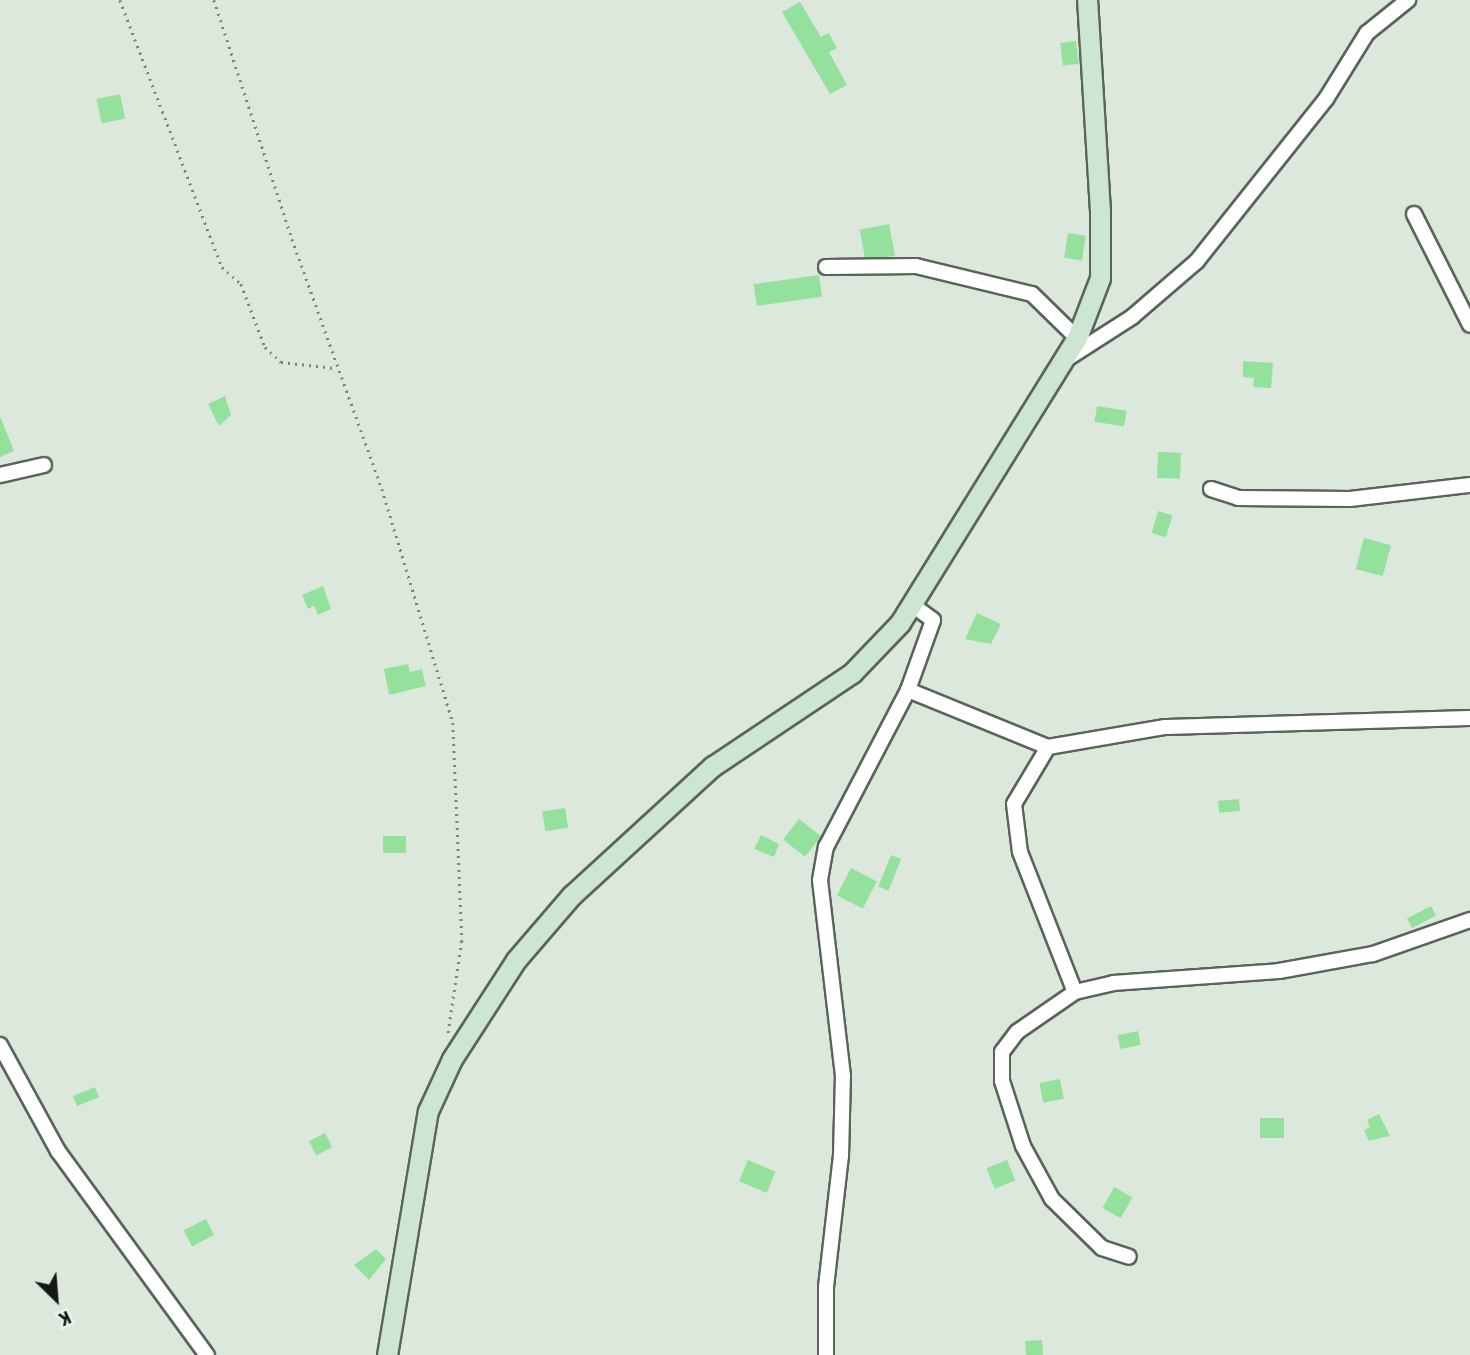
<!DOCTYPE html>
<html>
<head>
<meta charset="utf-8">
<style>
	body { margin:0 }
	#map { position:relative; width:1470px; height:1355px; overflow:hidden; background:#dde8dd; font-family:"Roboto Condensed",sans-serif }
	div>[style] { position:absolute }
	.building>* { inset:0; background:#94e19d; transform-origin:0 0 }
	.path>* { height:2.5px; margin-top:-1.25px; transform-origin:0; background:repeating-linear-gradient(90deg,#7c847c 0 2px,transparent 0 7px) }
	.roads { filter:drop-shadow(2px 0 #5a645a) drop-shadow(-2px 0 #5a645a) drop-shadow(0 2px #5a645a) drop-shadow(0 -2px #5a645a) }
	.street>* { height:14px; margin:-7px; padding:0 7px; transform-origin:7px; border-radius:7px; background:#fff }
	.secondary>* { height:19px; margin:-9.5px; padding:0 9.5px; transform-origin:9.5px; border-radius:9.5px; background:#cde6d1 }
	span { translate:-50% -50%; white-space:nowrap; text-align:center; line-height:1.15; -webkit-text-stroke:6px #eaf5eb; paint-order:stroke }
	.north { position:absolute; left:21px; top:1264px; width:70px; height:70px; -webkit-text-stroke:5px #eaf5eb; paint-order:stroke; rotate:155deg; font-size:19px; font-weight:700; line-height:28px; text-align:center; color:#151916 }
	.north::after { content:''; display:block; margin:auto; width:24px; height:32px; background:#151916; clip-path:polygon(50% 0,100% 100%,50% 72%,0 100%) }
</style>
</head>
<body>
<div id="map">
	<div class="building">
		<div style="clip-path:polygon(800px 2px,821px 37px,829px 33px,837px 48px,829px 52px,847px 85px,830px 94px,782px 12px)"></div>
		<div style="left:1076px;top:41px;width:23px;height:16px;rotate:83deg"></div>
		<div style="left:120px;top:94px;width:25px;height:24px;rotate:78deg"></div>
		<div style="left:889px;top:224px;width:32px;height:30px;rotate:79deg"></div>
		<div style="left:1068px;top:233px;width:18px;height:25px;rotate:9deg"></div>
		<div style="left:819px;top:275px;width:22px;height:66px;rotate:82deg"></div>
		<div style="clip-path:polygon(1243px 361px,1273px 363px,1271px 388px,1253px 387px,1254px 378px,1243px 377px)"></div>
		<div style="clip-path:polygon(225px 396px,231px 415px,219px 426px,208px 404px)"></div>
		<div style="left:1097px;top:406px;width:30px;height:16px;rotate:9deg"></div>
		<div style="clip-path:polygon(0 416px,14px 451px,0 457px)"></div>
		<div style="left:1158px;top:452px;width:23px;height:26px;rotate:2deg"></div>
		<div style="left:1158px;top:511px;width:15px;height:23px;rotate:16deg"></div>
		<div style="left:1364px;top:538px;width:28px;height:32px;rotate:15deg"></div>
		<div style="clip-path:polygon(323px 586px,331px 609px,318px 615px,314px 606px,308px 609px,302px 595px)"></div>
		<div style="clip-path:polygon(977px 613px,1001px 624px,991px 644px,965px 639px)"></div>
		<div style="clip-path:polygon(408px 664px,410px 672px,422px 669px,426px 686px,389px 695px,384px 669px)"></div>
		<div style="left:1239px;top:799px;width:12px;height:21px;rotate:85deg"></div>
		<div style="left:565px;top:808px;width:20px;height:23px;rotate:81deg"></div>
		<div style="left:799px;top:819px;width:28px;height:26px;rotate:38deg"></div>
		<div style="clip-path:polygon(761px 835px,779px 844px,774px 857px,754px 849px)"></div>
		<div style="left:383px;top:836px;width:23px;height:17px"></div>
		<div style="left:891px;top:855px;width:11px;height:34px;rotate:22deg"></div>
		<div style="left:851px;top:868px;width:29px;height:31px;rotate:27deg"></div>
		<div style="left:1431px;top:906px;width:11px;height:27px;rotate:63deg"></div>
		<div style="left:1138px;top:1031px;width:14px;height:21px;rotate:78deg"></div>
		<div style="left:1060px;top:1079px;width:20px;height:21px;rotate:79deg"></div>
		<div style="left:95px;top:1087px;width:11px;height:24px;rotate:68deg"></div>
		<div style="clip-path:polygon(1379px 1114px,1390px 1136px,1369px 1141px,1364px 1130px,1370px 1127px,1367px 1120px)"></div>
		<div style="left:1260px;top:1118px;width:24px;height:20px"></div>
		<div style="left:325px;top:1133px;width:16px;height:18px;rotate:63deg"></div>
		<div style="left:748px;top:1160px;width:30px;height:23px;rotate:23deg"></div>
		<div style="left:1007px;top:1160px;width:22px;height:22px;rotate:68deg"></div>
		<div style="left:1114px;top:1187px;width:21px;height:24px;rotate:29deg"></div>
		<div style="left:206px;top:1219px;width:18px;height:25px;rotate:63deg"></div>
		<div style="clip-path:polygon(376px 1249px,386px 1259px,369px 1280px,354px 1265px)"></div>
		<div style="left:1042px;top:1340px;width:15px;height:17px;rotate:86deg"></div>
	</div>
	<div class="path">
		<div style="left:120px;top:0;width:286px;rotate:69.1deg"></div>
		<div style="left:222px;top:267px;width:25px;rotate:42deg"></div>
		<div style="left:241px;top:284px;width:67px;rotate:69.1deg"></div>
		<div style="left:265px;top:347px;width:22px;rotate:43deg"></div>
		<div style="left:281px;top:362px;width:54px;rotate:6.3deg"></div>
		<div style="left:214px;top:0;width:251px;rotate:71.9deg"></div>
		<div style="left:292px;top:239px;width:266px;rotate:70.2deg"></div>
		<div style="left:382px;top:489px;width:245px;rotate:73.1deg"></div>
		<div style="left:453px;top:723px;width:218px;rotate:87.6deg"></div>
		<div style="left:462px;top:941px;width:95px;rotate:98.5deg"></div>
	</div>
	<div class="roads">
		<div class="street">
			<div style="left:1414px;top:214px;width:124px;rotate:63.2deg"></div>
			<div style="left:826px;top:267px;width:90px;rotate:-0.6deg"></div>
			<div style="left:916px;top:266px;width:119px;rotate:13.6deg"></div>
			<div style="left:1032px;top:294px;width:63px;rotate:44.4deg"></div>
			<div style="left:1065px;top:360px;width:80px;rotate:-32.7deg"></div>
			<div style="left:1132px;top:317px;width:86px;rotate:-40.7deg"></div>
			<div style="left:1197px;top:261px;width:207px;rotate:-51.5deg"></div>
			<div style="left:1326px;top:99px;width:78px;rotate:-58.2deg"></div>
			<div style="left:1367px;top:33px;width:53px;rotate:-38.8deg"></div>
			<div style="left:0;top:475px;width:45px;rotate:-12.8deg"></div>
			<div style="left:1211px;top:489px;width:28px;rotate:18deg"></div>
			<div style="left:1238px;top:498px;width:112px;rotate:0.5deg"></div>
			<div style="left:1350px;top:499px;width:121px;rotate:-6.7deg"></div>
			<div style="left:908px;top:690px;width:151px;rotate:22.2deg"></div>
			<div style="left:1048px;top:747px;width:119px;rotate:-9.7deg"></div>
			<div style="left:1165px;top:727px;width:305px;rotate:-1.7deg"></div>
			<div style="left:1048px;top:747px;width:66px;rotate:120.8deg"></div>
			<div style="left:1014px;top:804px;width:48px;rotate:82.9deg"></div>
			<div style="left:1020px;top:852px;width:150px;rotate:68.6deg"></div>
			<div style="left:1075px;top:992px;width:39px;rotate:-13deg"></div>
			<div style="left:1113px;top:983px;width:166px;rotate:-4.1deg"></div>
			<div style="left:1279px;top:971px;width:96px;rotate:-10.3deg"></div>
			<div style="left:1373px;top:954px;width:103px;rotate:-19.3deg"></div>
			<div style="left:1075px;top:992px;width:70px;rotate:145.4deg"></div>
			<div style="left:1017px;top:1032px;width:25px;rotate:127deg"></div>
			<div style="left:1002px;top:1052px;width:29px;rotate:90deg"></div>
			<div style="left:1002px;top:1081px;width:68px;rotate:72.1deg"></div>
			<div style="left:1023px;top:1146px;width:60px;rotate:61.3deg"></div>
			<div style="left:1052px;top:1199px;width:70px;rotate:44.4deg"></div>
			<div style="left:1102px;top:1248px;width:28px;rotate:18deg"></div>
			<div style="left:0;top:1045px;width:121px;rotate:61.3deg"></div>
			<div style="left:58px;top:1151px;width:253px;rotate:53.9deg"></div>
			<div style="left:826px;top:1355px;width:68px;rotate:-90deg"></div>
			<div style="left:826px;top:1287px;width:132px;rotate:-83.5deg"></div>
			<div style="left:841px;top:1156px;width:80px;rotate:-88.6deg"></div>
			<div style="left:843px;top:1076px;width:197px;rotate:-96.7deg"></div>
			<div style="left:820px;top:880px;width:34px;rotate:-80deg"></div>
			<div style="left:826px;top:847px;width:177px;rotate:-62.4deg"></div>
			<div style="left:908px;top:690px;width:74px;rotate:-70.3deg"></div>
			<div style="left:933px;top:620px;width:26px;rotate:-144deg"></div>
		</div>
		<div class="secondary">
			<div style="left:387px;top:1355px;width:247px;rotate:-80.5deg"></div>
			<div style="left:428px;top:1111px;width:57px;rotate:-65.2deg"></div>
			<div style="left:452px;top:1059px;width:118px;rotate:-57.1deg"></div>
			<div style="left:516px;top:960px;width:86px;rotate:-49.3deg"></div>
			<div style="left:572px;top:895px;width:191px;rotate:-42.5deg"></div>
			<div style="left:713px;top:766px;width:167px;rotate:-33.8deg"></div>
			<div style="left:852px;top:673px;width:69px;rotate:-46.2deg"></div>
			<div style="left:900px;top:623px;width:335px;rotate:-58.2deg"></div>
			<div style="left:1077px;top:338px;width:64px;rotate:-69deg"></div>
			<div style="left:1100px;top:278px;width:67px;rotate:-90deg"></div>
			<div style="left:1100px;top:211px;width:211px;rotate:-93.5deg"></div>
		</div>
	</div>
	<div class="north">K</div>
</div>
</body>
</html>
